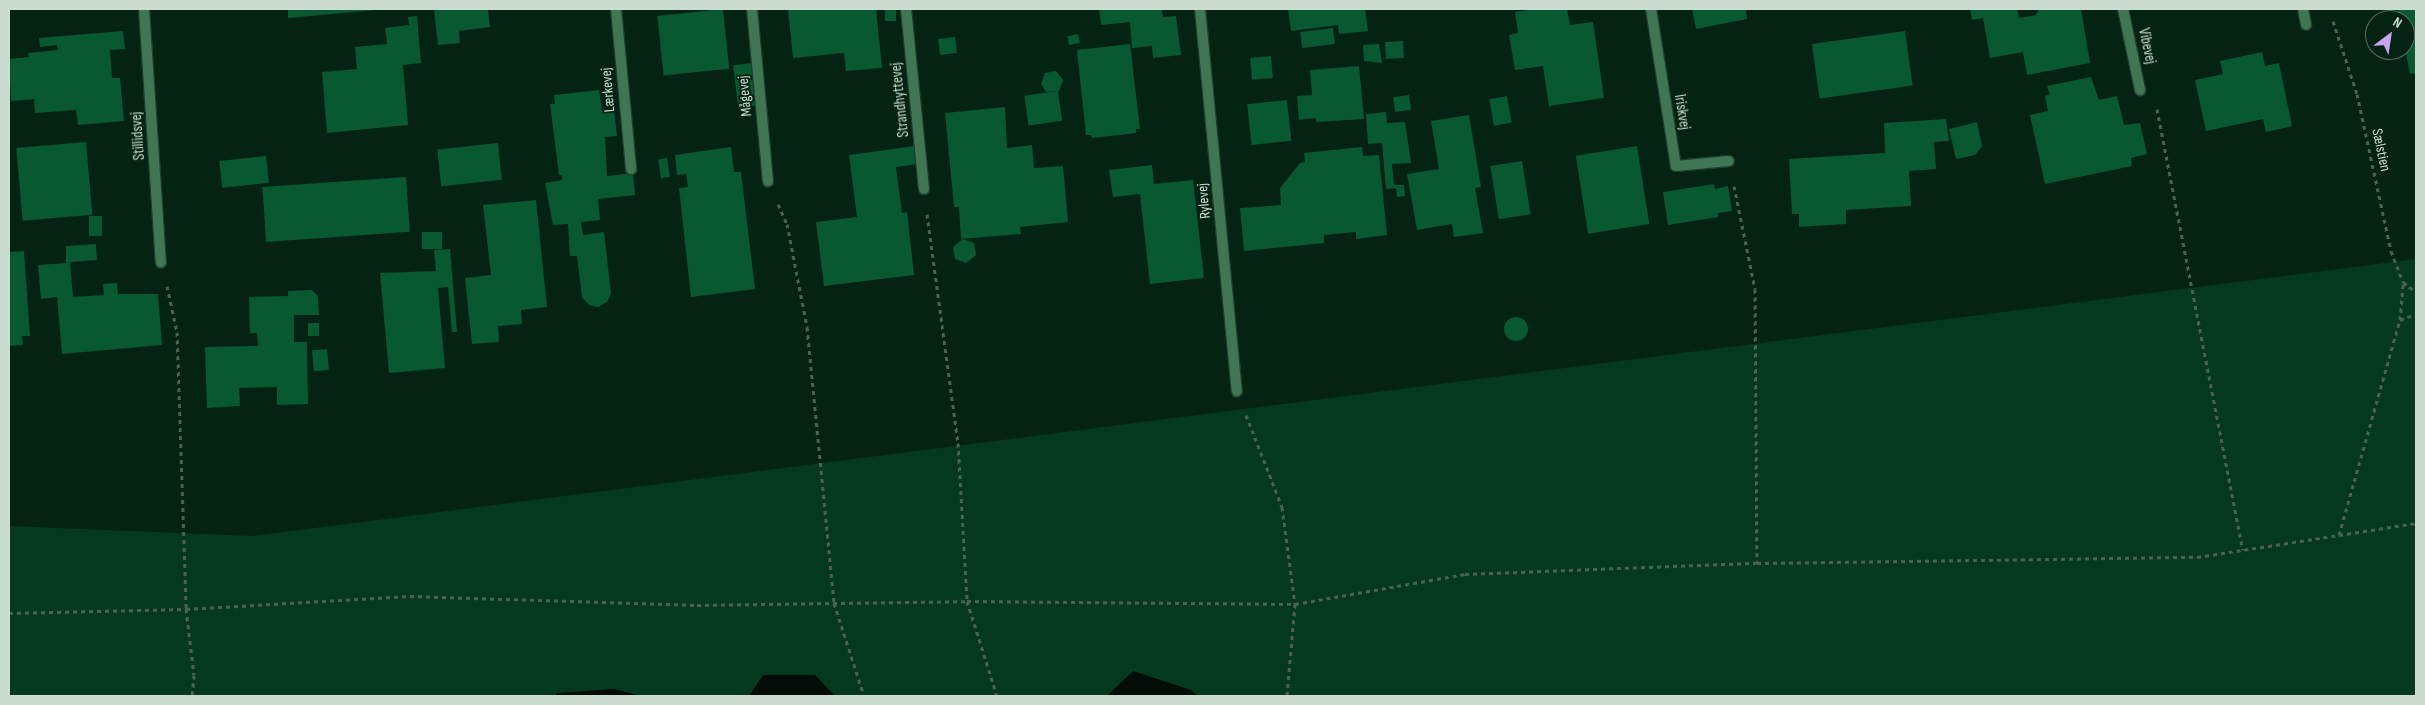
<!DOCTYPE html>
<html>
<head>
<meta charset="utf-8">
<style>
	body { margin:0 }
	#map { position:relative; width:2425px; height:705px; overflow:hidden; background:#052313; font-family:"Sofia Sans Condensed",sans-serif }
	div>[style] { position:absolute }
	.green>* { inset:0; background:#05391f }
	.water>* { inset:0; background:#030c06 }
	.building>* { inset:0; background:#085832; transform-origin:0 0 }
	.round { border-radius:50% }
	.path>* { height:3px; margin-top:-1.5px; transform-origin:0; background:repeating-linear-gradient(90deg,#486253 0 4px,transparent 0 8px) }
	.roads { filter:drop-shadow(1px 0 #213d2d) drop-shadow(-1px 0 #213d2d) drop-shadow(0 1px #213d2d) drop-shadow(0 -1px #213d2d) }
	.street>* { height:10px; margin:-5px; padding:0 5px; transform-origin:5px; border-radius:5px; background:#3f7755 }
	span { translate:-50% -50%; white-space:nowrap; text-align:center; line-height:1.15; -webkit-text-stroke:4px #052313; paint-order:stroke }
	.street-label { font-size:15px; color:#cbdcd0 }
	.frame { position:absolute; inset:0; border:10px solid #cbdcd0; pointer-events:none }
	.north { position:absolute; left:2365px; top:10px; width:50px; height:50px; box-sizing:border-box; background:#052313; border:1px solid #546d5f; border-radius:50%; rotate:31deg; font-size:14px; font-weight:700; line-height:20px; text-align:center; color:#cbdcd0 }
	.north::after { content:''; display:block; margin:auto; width:18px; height:22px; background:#c8a6ef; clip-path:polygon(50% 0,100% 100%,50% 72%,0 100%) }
</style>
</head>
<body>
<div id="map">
	<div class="green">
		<div style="clip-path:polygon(2416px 259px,2416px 696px,9px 696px,9px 526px,253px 536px)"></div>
	</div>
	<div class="water">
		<div style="clip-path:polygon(1133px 671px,1191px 690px,1198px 696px,1107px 696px)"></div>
		<div style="clip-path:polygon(763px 675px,815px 675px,835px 696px,749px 696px)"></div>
		<div style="clip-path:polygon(614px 689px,641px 696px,555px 696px,557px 693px)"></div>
	</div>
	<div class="building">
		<div style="clip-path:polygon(288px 9px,376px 9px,376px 10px,288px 18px)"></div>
		<div style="clip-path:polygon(434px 9px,488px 9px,490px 27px,459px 31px,460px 43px,438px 45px)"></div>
		<div style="left:723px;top:9px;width:60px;height:66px;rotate:84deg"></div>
		<div style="clip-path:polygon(788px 9px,876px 9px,882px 68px,846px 71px,844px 53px,793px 58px)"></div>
		<div style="left:885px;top:9px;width:11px;height:12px"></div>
		<div style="clip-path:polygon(1099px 9px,1162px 9px,1163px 17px,1176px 16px,1181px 55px,1153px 58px,1152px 46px,1132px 48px,1130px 22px,1101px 25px)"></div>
		<div style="clip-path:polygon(1288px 9px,1365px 9px,1368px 31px,1339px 34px,1338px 25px,1291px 31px)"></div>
		<div style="clip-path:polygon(1535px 9px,1567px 9px,1570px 25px,1593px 22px,1604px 98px,1549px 106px,1543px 66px,1515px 70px,1509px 35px,1518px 33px,1515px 12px)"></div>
		<div style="clip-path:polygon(1692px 9px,1746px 9px,1747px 19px,1696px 29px)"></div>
		<div style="clip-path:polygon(1970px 9px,2017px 9px,2019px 18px,2036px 15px,2039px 9px,2081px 9px,2090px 63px,2027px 75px,2023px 52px,1990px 58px,1983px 18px,1972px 20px)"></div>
		<div style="clip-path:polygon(2397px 9px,2416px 9px,2416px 73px,2410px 74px,2405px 48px,2405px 20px,2399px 20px)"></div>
		<div style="clip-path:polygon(417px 16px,421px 63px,403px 65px,408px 125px,327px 133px,322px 72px,357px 69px,355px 47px,387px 44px,385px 28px,409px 25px,408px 17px)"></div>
		<div style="left:1333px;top:28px;width:16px;height:33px;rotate:83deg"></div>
		<div style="clip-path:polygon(123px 31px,125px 49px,110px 50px,112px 78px,120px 78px,124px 121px,78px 125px,76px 110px,35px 113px,34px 99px,11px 101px,9px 59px,29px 57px,28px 53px,58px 50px,57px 45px,40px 47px,39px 38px)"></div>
		<div style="left:1905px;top:31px;width:55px;height:94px;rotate:82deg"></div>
		<div style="left:1078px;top:34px;width:9px;height:11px;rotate:77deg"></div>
		<div style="left:955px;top:37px;width:16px;height:17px;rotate:83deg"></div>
		<div style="left:1403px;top:41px;width:17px;height:18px;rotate:87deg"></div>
		<div style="clip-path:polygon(1130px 44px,1140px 129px,1136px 129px,1136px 133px,1092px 138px,1091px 135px,1086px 135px,1077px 50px)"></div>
		<div style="clip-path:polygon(1379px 44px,1382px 63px,1364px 61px,1363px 45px)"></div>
		<div style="clip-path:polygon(2262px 52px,2265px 66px,2279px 63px,2292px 126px,2266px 132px,2263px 119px,2206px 131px,2195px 80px,2223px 74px,2220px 61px)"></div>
		<div style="left:1271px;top:56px;width:22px;height:21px;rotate:85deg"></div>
		<div style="left:752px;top:63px;width:43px;height:19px;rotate:83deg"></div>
		<div style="clip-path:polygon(1359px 66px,1364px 119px,1316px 122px,1316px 118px,1299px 120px,1297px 96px,1312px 95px,1310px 70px)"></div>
		<div style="clip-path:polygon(1056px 71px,1063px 80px,1059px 91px,1046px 92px,1041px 84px,1045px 73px)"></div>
		<div style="clip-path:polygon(2091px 77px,2099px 100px,2117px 96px,2124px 125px,2140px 123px,2147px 154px,2131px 158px,2132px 166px,2045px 184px,2030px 115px,2048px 111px,2045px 96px,2050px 94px,2047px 86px)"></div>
		<div style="clip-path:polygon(599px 90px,602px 111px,614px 110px,617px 136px,605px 137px,607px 176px,633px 173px,635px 195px,598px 199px,600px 220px,581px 222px,583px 235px,604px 232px,611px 294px,607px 302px,598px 307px,589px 305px,582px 297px,577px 256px,570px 256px,568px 224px,553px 225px,545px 183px,562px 180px,562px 175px,559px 175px,550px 104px,555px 104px,554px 95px)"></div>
		<div style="left:1058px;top:91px;width:30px;height:34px;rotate:82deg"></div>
		<div style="left:1409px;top:95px;width:15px;height:16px;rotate:82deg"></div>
		<div style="left:1507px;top:96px;width:27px;height:18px;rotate:80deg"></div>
		<div style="left:1287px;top:100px;width:41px;height:40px;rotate:84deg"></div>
		<div style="clip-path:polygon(1005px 107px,1007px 148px,1032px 145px,1034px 168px,1063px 166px,1068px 222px,1020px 227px,1021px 234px,961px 239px,959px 207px,954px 207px,945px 113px)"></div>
		<div style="clip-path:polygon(1386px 112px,1387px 123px,1405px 122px,1411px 163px,1392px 164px,1394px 185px,1404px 185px,1405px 196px,1397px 197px,1396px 188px,1386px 189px,1382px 143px,1368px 144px,1366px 114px)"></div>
		<div style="clip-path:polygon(1469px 115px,1481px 187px,1475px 188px,1483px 233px,1454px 237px,1452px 224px,1417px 230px,1407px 174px,1439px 169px,1431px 121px)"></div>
		<div style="clip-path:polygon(1946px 119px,1949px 141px,1934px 142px,1936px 169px,1909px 171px,1911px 206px,1846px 210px,1846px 224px,1799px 227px,1799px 214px,1792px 214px,1789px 159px,1885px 153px,1884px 123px)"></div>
		<div style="clip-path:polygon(1977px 122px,1982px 146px,1975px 155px,1956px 159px,1949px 129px)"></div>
		<div style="left:86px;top:142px;width:73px;height:70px;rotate:85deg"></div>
		<div style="left:498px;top:143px;width:37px;height:61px;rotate:84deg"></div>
		<div style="clip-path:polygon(915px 146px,917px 164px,896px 167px,902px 213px,907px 212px,914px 275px,824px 286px,816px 222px,857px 217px,849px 155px)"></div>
		<div style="left:1637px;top:146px;width:79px;height:62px;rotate:81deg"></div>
		<div style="clip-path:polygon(731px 147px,734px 172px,741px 172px,755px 289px,691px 297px,679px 188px,688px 187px,686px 174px,677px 175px,675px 155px)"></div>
		<div style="clip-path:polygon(1362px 147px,1363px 156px,1379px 155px,1387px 235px,1356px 239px,1356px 232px,1324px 235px,1324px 243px,1244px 251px,1240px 208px,1281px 205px,1280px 188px,1300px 163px,1305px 162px,1304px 153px)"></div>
		<div style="left:266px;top:156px;width:27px;height:47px;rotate:84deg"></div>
		<div style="left:667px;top:158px;width:19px;height:9px;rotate:81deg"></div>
		<div style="left:1522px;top:161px;width:54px;height:32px;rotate:81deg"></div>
		<div style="clip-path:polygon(1152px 165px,1154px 184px,1193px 180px,1204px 278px,1150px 284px,1140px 194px,1113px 197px,1109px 170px)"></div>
		<div style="left:406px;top:177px;width:55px;height:144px;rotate:86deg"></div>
		<div style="clip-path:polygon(1714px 184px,1715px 189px,1728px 186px,1732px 211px,1718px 213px,1718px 217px,1668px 225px,1663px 192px)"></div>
		<div style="clip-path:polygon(536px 200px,547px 307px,521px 310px,522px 324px,498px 326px,499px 342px,472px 344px,465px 278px,491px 275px,483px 205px)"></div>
		<div style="left:89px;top:216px;width:13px;height:20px"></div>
		<div style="left:422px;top:232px;width:20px;height:17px"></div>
		<div style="clip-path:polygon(963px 239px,974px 243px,976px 255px,966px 263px,955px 259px,953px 247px)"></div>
		<div style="clip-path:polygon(96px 244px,97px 260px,70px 262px,73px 297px,104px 295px,103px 284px,117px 283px,118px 294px,158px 294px,162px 345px,62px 354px,57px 297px,41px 299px,38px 265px,66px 263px,66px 246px)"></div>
		<div style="clip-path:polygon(450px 249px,457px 332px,452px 332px,448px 287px,438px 288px,445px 368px,389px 373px,380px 273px,436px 271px,434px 250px)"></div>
		<div style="clip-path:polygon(24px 251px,30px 336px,22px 336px,23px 345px,9px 346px,9px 252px)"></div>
		<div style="clip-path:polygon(312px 290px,318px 296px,319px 315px,294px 315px,294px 342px,307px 342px,308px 404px,277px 405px,277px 387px,239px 388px,240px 406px,207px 408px,205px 347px,258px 346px,257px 333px,250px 333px,249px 297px,288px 296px,288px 291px)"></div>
		<div class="round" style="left:1504px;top:317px;width:24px;height:24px"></div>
		<div style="left:308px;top:323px;width:11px;height:13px"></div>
		<div style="left:327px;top:349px;width:21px;height:15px;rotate:85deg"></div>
	</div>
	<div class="path">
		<div style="left:2333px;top:21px;width:77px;rotate:71.8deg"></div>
		<div style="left:2357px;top:94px;width:161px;rotate:77.8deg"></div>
		<div style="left:2391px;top:251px;width:33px;rotate:69deg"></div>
		<div style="left:2403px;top:282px;width:16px;rotate:38deg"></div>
		<div style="left:2157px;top:109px;width:449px;rotate:79deg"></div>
		<div style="left:1734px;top:186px;width:105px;rotate:78.5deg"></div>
		<div style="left:1755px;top:289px;width:274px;rotate:89.6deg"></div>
		<div style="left:778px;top:204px;width:22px;rotate:66deg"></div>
		<div style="left:787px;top:224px;width:105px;rotate:79deg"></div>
		<div style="left:807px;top:327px;width:277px;rotate:84.4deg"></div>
		<div style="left:834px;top:603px;width:98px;rotate:72.1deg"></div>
		<div style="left:927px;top:214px;width:231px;rotate:82.3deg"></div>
		<div style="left:958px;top:443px;width:158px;rotate:86.7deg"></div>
		<div style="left:967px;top:601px;width:100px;rotate:72.5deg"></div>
		<div style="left:167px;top:286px;width:47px;rotate:77.7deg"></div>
		<div style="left:177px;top:332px;width:277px;rotate:88.1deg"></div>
		<div style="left:186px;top:609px;width:66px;rotate:83.1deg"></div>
		<div style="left:194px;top:675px;width:21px;rotate:95deg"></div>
		<div style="left:2400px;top:320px;width:17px;rotate:-21deg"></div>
		<div style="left:1246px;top:415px;width:99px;rotate:68.6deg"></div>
		<div style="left:1282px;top:507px;width:98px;rotate:82.4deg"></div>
		<div style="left:1295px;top:604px;width:92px;rotate:95deg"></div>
		<div style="left:2339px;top:535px;width:223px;rotate:-74.2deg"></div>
		<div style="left:2400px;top:320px;width:37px;rotate:-85deg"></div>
		<div style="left:9px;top:613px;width:177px;rotate:-1.3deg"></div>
		<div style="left:186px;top:609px;width:224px;rotate:-3.3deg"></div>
		<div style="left:410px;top:596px;width:287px;rotate:1.8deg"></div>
		<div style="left:697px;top:605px;width:270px;rotate:-0.8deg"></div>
		<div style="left:967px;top:601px;width:328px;rotate:0.5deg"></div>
		<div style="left:1295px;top:604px;width:173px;rotate:-10deg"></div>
		<div style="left:1465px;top:574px;width:292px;rotate:-2.2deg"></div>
		<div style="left:1757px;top:563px;width:440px;rotate:-0.8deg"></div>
		<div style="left:2197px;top:557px;width:222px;rotate:-8.8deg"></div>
	</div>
	<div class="roads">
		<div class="street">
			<div style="left:144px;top:9px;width:254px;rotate:86.2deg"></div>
			<div style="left:616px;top:9px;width:161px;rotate:84.6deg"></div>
			<div style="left:752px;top:9px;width:173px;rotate:84.7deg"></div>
			<div style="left:906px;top:9px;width:181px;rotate:84.3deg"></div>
			<div style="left:1200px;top:9px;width:384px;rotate:84.5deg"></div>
			<div style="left:1651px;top:9px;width:159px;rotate:81deg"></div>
			<div style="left:1676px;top:166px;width:53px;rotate:-5.4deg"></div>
			<div style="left:2123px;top:9px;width:83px;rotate:78.1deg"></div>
			<div style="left:2303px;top:9px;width:16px;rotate:79deg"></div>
		</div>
	</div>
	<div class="street-label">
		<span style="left:2147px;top:46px;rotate:78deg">Vibevej</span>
		<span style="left:608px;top:90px;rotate:-95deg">Lærkevej</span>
		<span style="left:745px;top:96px;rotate:-95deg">Mågevej</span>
		<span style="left:900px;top:100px;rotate:-96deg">Strandhyttevej</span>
		<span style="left:1682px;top:112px;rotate:81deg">Iriskvej</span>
		<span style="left:138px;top:136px;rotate:-94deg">Stillidsvej</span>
		<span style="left:2381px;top:150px;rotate:78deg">Sælstien</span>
		<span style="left:1204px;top:201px;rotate:-95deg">Rylevej</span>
	</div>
	<div class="frame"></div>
	<div class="north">N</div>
</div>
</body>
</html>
